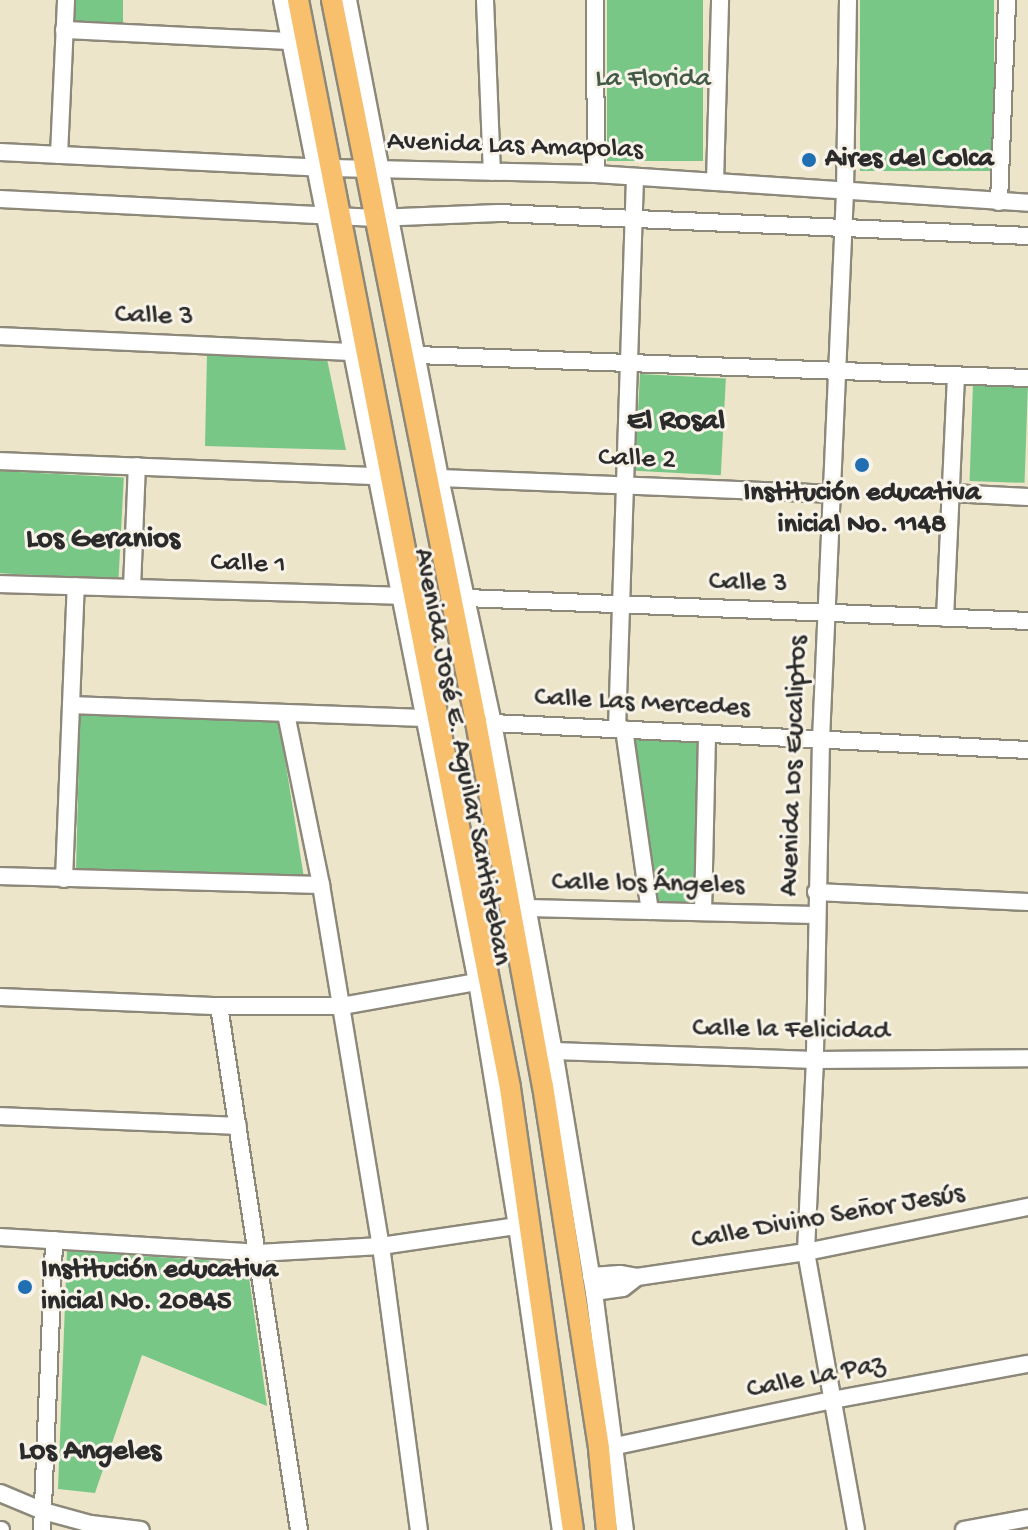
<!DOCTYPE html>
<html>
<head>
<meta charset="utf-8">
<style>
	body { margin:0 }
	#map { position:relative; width:1028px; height:1530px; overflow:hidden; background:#ede5c9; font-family:"Gochi Hand",sans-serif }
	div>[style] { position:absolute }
	.green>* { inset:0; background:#78c787; transform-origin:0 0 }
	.roads { filter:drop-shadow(2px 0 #8c887a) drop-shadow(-2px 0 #8c887a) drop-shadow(0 2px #8c887a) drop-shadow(0 -2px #8c887a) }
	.minor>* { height:16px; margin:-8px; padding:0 8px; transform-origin:8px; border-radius:8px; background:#fff }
	.major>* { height:20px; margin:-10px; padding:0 10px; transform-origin:10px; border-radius:10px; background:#f8bf6c }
	.dots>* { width:22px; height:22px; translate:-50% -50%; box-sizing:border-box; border:4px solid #f7f3e8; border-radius:50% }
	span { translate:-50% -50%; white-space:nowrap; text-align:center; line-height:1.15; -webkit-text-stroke:6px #f7f3e8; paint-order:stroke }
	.park-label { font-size:28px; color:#425a47 }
	.street-label { font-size:28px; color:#2b2b2b }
	.poi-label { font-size:28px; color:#2b2b2b; font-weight:700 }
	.left { translate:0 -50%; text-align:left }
	.neighbourhood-label { font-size:30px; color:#2b2b2b; font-weight:700 }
</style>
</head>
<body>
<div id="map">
	<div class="green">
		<div style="left:73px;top:0;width:50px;height:24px"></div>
		<div style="left:607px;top:0;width:96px;height:161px"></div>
		<div style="left:860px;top:0;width:134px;height:171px"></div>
		<div style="clip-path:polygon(207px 354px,327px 359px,346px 450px,205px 446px)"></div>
		<div style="left:640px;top:374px;width:86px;height:97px;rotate:3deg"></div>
		<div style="left:973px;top:383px;width:55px;height:98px;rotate:2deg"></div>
		<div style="left:0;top:471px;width:124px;height:102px;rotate:3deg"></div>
		<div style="clip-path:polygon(80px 714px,279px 722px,304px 878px,76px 871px)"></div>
		<div style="clip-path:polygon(631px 735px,707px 740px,697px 905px,655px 903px)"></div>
		<div style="clip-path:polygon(67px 1251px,247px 1263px,267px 1406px,142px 1355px,95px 1493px,58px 1489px)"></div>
	</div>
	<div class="roads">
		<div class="minor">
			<div style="left:282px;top:0;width:1001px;rotate:78.77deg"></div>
			<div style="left:477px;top:982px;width:247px;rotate:80.7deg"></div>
			<div style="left:517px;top:1226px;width:307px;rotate:81.8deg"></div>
			<div style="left:348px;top:0;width:487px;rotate:79.1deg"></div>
			<div style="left:440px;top:478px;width:251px;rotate:77.8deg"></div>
			<div style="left:493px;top:723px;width:334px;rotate:79.5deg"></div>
			<div style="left:554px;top:1051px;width:244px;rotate:80.6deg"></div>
			<div style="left:594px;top:1292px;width:240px;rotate:82.6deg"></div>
			<div style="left:485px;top:0;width:172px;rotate:87.7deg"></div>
			<div style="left:595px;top:0;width:174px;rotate:89.7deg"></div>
			<div style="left:848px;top:0;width:192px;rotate:90.9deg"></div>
			<div style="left:845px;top:192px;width:549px;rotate:92.51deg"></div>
			<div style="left:821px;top:740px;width:320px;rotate:91.1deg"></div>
			<div style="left:815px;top:1060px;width:192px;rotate:92.7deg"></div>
			<div style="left:806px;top:1252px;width:282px;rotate:79.8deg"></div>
			<div style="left:64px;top:30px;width:227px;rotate:2.8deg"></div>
			<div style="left:0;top:152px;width:331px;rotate:2.8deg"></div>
			<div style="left:331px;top:168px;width:265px;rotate:1.3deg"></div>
			<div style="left:596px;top:174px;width:433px;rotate:3.8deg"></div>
			<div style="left:59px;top:155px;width:155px;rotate:-87.4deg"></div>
			<div style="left:715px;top:182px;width:182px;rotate:-88.4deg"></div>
			<div style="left:0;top:199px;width:376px;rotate:2.9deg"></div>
			<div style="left:376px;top:218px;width:122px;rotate:-2.3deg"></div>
			<div style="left:498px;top:213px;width:530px;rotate:2.48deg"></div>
			<div style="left:999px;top:202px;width:202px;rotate:-87.7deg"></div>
			<div style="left:0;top:336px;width:354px;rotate:2.6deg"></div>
			<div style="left:417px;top:355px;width:611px;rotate:2.16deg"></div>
			<div style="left:0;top:461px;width:377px;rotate:2.3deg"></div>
			<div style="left:440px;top:478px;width:391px;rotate:2.3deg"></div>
			<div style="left:950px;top:493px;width:78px;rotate:2.9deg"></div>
			<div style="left:0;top:584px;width:399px;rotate:1.7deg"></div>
			<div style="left:132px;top:588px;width:122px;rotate:-87.7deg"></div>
			<div style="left:466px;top:598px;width:562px;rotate:2.34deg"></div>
			<div style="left:945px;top:618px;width:243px;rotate:-87.4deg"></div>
			<div style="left:71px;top:705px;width:352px;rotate:2.1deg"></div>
			<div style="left:286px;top:714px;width:175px;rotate:78.4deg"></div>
			<div style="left:321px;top:885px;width:366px;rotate:80.6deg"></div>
			<div style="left:381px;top:1246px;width:287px;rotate:82.4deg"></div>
			<div style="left:493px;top:723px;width:536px;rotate:2.89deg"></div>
			<div style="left:617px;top:729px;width:551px;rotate:-88.13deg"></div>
			<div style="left:624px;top:729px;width:184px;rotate:81.9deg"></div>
			<div style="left:0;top:876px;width:321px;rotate:1.6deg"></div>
			<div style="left:64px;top:879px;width:293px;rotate:-87.7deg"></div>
			<div style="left:816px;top:892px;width:212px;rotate:2.7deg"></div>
			<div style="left:527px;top:908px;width:288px;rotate:1.4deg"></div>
			<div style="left:703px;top:912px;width:178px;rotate:-88.7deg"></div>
			<div style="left:0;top:997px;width:219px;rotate:2.4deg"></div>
			<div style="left:219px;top:1006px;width:123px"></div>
			<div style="left:342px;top:1006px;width:137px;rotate:-10.1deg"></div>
			<div style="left:219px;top:1006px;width:530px;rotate:81.32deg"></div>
			<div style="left:554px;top:1051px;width:261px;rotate:2deg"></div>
			<div style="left:815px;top:1060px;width:213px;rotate:-0.5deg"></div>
			<div style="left:0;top:1116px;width:238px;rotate:2.4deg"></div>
			<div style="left:0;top:1237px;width:258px;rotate:3.5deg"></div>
			<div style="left:258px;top:1253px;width:123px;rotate:-3.3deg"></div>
			<div style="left:381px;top:1246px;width:137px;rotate:-8.4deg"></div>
			<div style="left:591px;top:1276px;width:29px;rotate:-4deg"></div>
			<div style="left:620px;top:1274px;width:17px;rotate:10deg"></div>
			<div style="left:637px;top:1277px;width:171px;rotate:-8.4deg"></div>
			<div style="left:806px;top:1252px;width:227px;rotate:-11.5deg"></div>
			<div style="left:594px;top:1292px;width:29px;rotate:-8deg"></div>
			<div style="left:623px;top:1288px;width:18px;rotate:-38deg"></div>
			<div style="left:616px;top:1446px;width:222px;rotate:-12deg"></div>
			<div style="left:833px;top:1400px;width:198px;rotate:-10.5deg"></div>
			<div style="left:0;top:1493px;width:47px;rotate:22.7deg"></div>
			<div style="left:43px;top:1511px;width:50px;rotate:15.2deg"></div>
			<div style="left:91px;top:1524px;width:50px;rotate:6.8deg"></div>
			<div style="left:0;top:1530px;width:1px"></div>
			<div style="left:42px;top:1530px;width:290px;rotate:-87.6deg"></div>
			<div style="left:964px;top:1530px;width:65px;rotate:-10.6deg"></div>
		</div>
		<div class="major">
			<div style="left:298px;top:0;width:1108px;rotate:78.97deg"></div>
			<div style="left:510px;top:1088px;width:446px;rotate:81.9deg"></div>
			<div style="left:332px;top:0;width:736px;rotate:78.72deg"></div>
			<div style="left:476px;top:722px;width:370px;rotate:79.6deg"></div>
			<div style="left:543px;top:1086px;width:367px;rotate:81.2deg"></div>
			<div style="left:599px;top:1449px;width:81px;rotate:84.4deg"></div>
		</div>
	</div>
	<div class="dots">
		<div style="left:809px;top:160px;background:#1f6fb2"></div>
		<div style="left:862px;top:465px;background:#1f6fb2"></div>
		<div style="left:25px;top:1287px;background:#1f6fb2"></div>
	</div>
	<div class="park-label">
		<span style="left:653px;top:80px">La Florida</span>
	</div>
	<div class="street-label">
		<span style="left:515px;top:147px;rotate:2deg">Avenida Las Amapolas</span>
		<span style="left:154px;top:317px;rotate:2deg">Calle 3</span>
		<span style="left:637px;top:460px;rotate:2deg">Calle 2</span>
		<span style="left:248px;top:565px;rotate:2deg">Calle 1</span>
		<span style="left:748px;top:584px;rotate:2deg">Calle 3</span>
		<span style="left:642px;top:704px;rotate:3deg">Calle Las Mercedes</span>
		<span style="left:461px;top:757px;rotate:79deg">Avenida José E. Aguilar Santisteban</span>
		<span style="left:795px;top:766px;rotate:-88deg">Avenida Los Eucaliptos</span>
		<span style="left:648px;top:885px;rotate:1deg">Calle los Ángeles</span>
		<span style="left:791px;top:1031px;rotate:1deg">Calle la Felicidad</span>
		<span style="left:828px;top:1218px;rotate:-10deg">Calle Divino Señor Jesús</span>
		<span style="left:816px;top:1378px;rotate:-11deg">Calle La Paz</span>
	</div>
	<div class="poi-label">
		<span class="left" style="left:825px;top:160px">Aires del Colca</span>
		<span style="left:862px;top:510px">Institución educativa<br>inicial No. 1148</span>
		<span class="left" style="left:41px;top:1287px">Institución educativa<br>inicial No. 20845</span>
	</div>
	<div class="neighbourhood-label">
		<span style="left:676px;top:423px">El Rosal</span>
		<span style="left:103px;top:541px">Los Geranios</span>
		<span style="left:90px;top:1453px">Los Angeles</span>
	</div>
</div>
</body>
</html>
